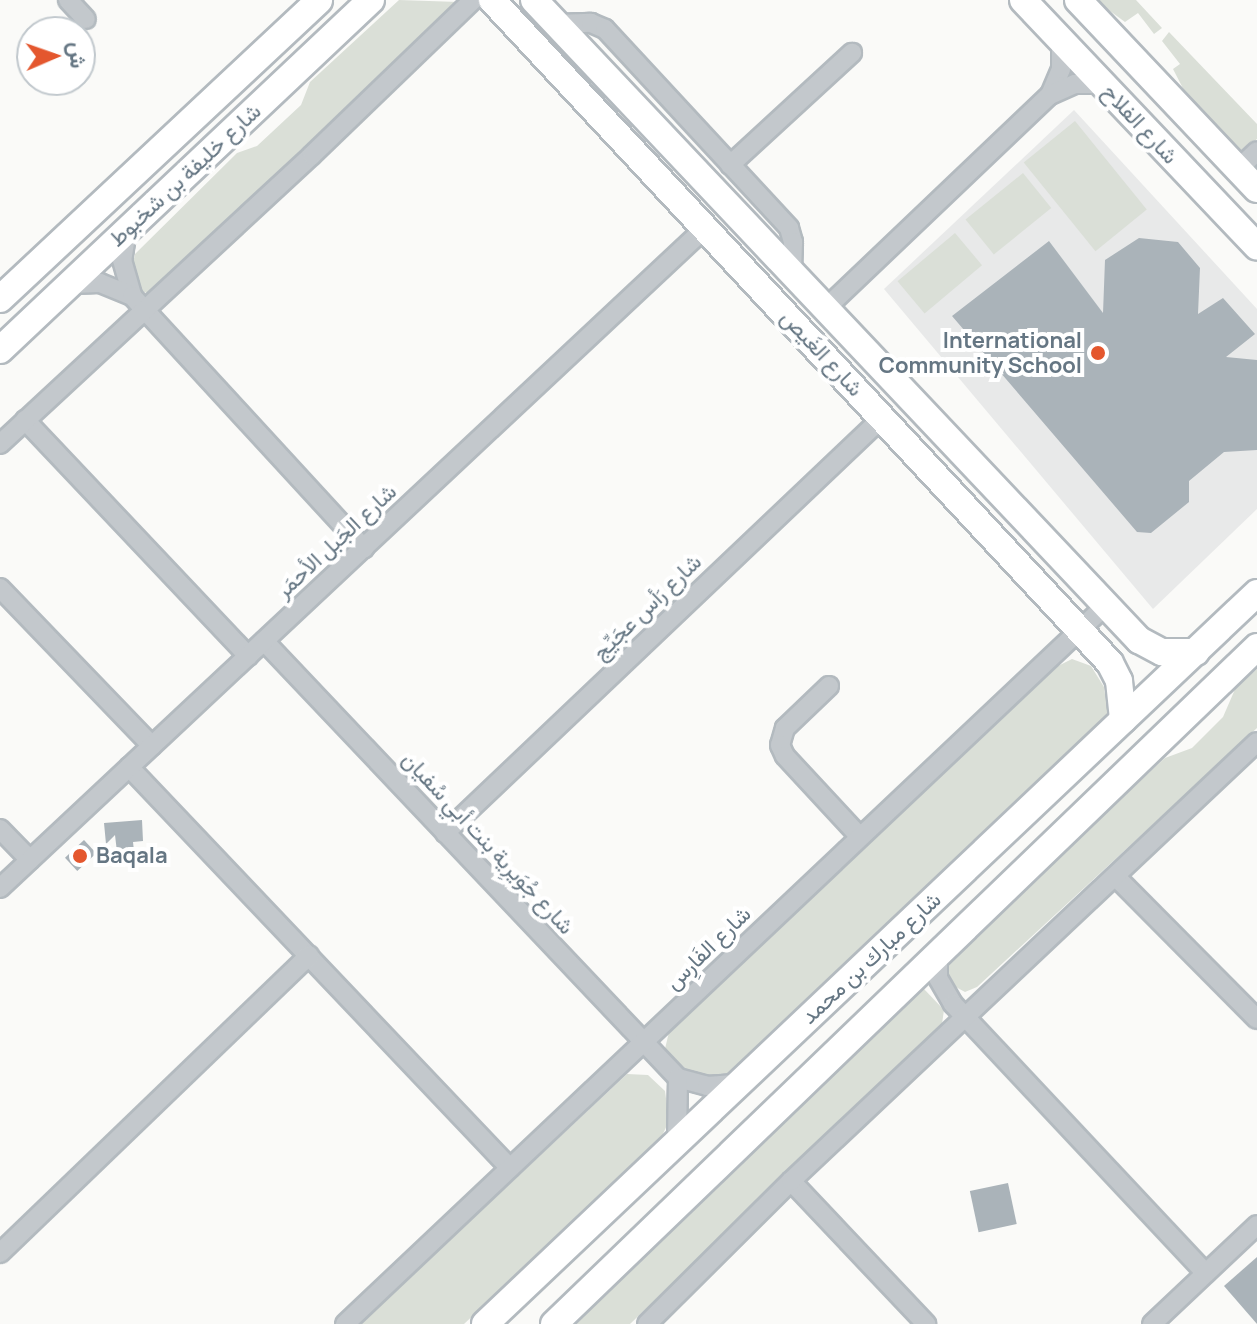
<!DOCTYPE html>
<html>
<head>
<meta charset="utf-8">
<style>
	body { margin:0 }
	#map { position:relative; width:1257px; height:1324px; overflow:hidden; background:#fafaf8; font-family:Manrope,Vazirmatn,sans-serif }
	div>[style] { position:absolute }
	.built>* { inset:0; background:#e8e9e9 }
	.green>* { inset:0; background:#dadfd7; transform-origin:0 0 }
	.building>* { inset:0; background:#aab3b9; transform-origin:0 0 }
	.roads { filter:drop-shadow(2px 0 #b3babf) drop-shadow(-2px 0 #b3babf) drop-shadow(0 2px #b3babf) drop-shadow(0 -2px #b3babf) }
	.street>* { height:18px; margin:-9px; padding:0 9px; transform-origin:9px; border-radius:9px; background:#c3c8cc }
	.secondary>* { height:26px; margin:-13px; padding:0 13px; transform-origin:13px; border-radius:13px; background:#fff }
	.dots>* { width:22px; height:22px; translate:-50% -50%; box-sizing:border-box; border:4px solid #fff; border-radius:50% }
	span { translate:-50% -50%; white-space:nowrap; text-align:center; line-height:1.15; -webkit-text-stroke:8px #fff; paint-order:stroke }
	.street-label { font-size:22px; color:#657683 }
	.poi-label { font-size:22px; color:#657683; font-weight:700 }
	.right { translate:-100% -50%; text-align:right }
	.left { translate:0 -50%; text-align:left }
	.north { position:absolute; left:16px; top:16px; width:80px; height:80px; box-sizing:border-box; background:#fff; border:2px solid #c1c8cd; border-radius:50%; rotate:88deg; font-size:22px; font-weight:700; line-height:32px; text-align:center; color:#657683 }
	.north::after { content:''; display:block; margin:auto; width:28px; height:36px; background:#e4572e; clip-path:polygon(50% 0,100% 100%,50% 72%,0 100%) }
</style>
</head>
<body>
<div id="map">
	<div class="built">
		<div style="clip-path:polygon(1074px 110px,1257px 309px,1257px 509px,1153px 609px,884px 289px)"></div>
	</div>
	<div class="green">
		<div style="clip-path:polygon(399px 0,459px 2px,152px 295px,134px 288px,131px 272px,135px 254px,237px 153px,257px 146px,301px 105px,310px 82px)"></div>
		<div style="clip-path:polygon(1095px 0,1136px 0,1162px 28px,1154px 34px,1138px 13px,1125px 22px)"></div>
		<div style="clip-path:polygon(1169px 32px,1257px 124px,1257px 139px,1242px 150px,1234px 149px,1191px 104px,1173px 69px,1180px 64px,1162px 41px)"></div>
		<div style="left:1075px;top:121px;width:114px;height:66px;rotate:51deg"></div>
		<div style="left:1023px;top:173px;width:45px;height:74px;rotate:51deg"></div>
		<div style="left:955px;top:233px;width:42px;height:75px;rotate:50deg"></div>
		<div style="clip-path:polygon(1072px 659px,1091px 666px,1104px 687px,1108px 714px,730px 1073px,707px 1084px,679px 1070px,664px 1053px,669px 1032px,1058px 666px)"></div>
		<div style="clip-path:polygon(1257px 669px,1257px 728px,977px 987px,965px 992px,954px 986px,944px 971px,945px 959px,1165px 758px,1192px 748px,1223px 717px,1236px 687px)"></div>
		<div style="clip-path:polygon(924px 989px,944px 1010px,942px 1024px,630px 1324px,571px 1324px,912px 991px)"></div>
		<div style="clip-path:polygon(627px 1074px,648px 1075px,665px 1091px,669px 1121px,661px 1138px,464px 1324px,360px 1324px)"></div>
	</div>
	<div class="building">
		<div style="clip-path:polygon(1139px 238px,1178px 242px,1200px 268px,1198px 314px,1223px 298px,1255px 334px,1226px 357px,1257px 360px,1257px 450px,1224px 452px,1189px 481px,1189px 502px,1151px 533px,1137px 532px,952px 316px,1049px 241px,1103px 313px,1105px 260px)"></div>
		<div style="clip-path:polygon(142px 820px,143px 841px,133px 842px,134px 851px,117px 852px,115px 835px,106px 844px,104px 823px)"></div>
		<div style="left:84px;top:840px;width:18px;height:26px;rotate:47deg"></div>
		<div style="left:1008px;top:1183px;width:42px;height:39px;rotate:78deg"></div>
		<div style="clip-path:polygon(1257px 1257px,1257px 1324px,1224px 1286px)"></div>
	</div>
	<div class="roads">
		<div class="street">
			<div style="left:68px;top:0;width:26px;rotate:47deg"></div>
			<div style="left:557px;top:24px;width:34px;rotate:-2deg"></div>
			<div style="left:591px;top:23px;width:15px;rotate:23deg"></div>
			<div style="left:605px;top:29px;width:271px;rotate:47.2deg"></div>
			<div style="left:789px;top:228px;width:15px;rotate:74deg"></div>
			<div style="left:793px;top:242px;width:31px;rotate:92deg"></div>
			<div style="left:1050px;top:95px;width:28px;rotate:-67deg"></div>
			<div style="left:1061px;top:69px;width:29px;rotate:-90deg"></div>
			<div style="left:730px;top:165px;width:166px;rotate:-42.6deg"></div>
			<div style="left:1238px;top:169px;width:26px;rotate:-43deg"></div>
			<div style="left:127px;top:230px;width:30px;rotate:99deg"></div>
			<div style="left:122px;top:260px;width:37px;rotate:74deg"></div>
			<div style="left:70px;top:284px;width:30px;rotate:-2deg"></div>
			<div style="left:100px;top:283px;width:35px;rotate:22deg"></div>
			<div style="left:132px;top:296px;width:343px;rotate:47.4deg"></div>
			<div style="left:825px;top:309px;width:311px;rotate:-43.6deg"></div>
			<div style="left:1050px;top:95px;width:27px;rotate:-24deg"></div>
			<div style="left:1075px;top:84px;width:27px"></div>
			<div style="left:25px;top:420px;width:325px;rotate:46.6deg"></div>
			<div style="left:0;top:444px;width:425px;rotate:-42.8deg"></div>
			<div style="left:312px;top:155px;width:223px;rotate:-43.9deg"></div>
			<div style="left:0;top:588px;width:219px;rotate:46.1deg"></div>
			<div style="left:264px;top:641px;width:602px;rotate:46.55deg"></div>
			<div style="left:678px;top:1078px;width:30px;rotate:15deg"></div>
			<div style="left:707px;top:1086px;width:31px;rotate:-4deg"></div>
			<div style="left:829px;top:686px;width:61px;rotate:136.3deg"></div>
			<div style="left:785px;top:728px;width:18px;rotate:106deg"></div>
			<div style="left:780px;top:745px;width:12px;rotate:66deg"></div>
			<div style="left:785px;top:756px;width:110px;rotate:47.2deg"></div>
			<div style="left:129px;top:767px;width:553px;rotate:46.47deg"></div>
			<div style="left:0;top:829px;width:43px;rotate:45.9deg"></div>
			<div style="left:445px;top:833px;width:604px;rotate:-43.52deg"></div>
			<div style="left:1116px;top:877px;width:200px;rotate:45.2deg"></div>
			<div style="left:0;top:888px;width:966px;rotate:-43.11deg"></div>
			<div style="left:938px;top:955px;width:23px;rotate:90deg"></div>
			<div style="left:938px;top:978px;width:30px;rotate:60deg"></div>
			<div style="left:953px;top:1004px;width:369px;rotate:46.8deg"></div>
			<div style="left:677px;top:1141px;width:63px;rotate:-89.1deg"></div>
			<div style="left:791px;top:1181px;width:197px;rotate:46.6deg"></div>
			<div style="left:0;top:1253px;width:429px;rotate:-43.9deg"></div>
			<div style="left:345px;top:1324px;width:1046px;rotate:-43.37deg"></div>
			<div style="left:647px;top:1324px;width:203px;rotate:-44.8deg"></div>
			<div style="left:791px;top:1181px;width:640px;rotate:-43.29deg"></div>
			<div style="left:1152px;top:1324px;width:144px;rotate:-43.3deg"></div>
		</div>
		<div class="secondary">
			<div style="left:492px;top:0;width:906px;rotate:47.01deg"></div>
			<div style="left:1110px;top:663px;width:20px;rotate:63deg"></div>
			<div style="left:1119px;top:681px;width:39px;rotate:84deg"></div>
			<div style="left:534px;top:0;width:881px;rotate:46.61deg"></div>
			<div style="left:1139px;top:640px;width:26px;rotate:28deg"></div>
			<div style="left:1162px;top:652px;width:34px"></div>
			<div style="left:1023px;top:0;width:340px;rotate:46.5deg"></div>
			<div style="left:1078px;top:0;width:260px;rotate:46.6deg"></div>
			<div style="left:0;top:299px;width:437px;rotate:-43.1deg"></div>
			<div style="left:0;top:350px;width:510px;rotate:-43.33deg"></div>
			<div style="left:485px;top:1324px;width:1063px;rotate:-43.44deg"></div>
			<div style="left:554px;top:1324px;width:976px;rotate:-43.92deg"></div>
		</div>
	</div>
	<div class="dots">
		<div style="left:1098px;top:353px;background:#e4572e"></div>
		<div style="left:80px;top:856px;background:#e4572e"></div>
	</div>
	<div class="street-label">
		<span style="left:1140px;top:124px;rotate:47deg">شارع الفلاح</span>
		<span style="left:185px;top:175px;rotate:-43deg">شارع خليفة بن شخبوط</span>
		<span style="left:822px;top:353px;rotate:47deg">شارع الغَيص</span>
		<span style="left:336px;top:541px;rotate:-43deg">شارع الجَبل الأحمَر</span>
		<span style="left:647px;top:607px;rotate:-44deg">شارع رَأس عجَيِّج</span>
		<span style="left:488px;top:843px;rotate:47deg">شارع جُوَيرِية بنت أبي سُفيان</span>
		<span style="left:708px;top:948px;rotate:-44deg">شارع الفَارِس</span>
		<span style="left:871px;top:958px;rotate:-43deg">شارع مبارك بن محمد</span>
	</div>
	<div class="poi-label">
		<span class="right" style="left:1082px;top:353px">International<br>Community School</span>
		<span class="left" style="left:96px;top:856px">Baqala</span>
	</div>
	<div class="north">ش</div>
</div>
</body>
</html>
